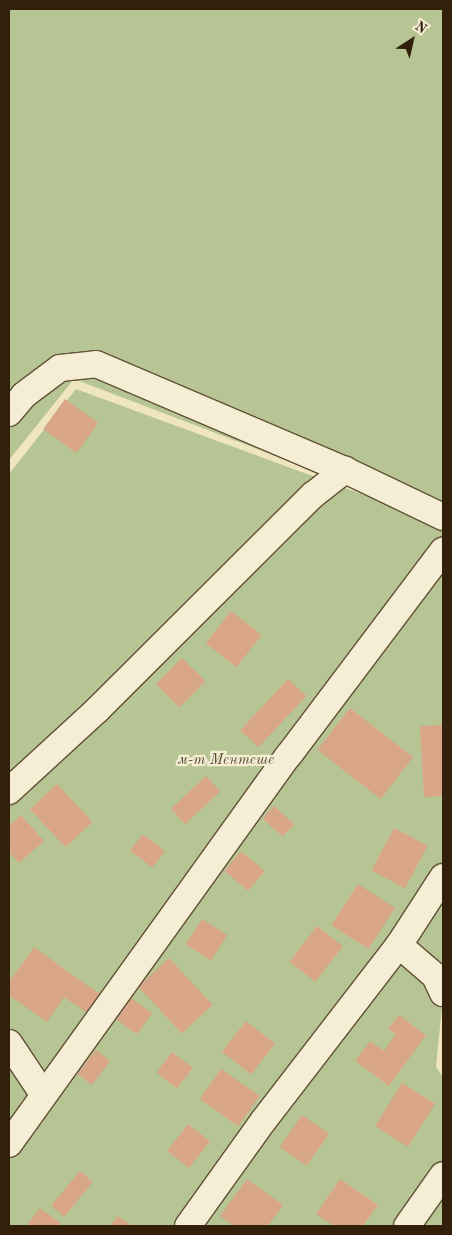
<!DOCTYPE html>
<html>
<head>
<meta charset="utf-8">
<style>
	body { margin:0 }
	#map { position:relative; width:452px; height:1235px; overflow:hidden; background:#efe5bf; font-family:"Old Standard TT",serif }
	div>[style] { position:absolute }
	.green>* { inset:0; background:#b7c594 }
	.building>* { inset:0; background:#d9a68a; transform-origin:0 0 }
	.roads { filter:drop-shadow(1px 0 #615137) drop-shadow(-1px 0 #615137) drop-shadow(0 1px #615137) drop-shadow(0 -1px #615137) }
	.minor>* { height:26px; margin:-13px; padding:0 13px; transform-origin:13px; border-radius:13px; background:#f5eed5 }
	span { translate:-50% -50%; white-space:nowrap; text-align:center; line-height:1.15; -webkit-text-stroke:4.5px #f5eed5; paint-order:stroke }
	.park-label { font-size:15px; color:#5a5233; font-style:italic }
	.frame { position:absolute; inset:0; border:10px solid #32200a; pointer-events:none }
	.north { position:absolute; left:387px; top:15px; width:50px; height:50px; -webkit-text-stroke:4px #f5eed5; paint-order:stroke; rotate:35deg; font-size:14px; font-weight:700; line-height:20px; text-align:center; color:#32200a }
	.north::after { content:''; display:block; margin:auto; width:18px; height:22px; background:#32200a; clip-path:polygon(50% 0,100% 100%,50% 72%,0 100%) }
</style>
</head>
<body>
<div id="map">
	<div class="green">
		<div style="clip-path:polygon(9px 9px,443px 9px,443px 520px,74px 379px,9px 460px)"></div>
		<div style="clip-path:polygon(76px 389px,443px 524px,443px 997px,436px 1067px,443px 1077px,443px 1226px,9px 1226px,9px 474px)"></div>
	</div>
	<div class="building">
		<div style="left:65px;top:399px;width:41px;height:37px;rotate:36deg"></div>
		<div style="left:231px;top:611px;width:39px;height:41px;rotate:38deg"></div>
		<div style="left:182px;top:658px;width:33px;height:37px;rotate:45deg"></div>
		<div style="left:288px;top:679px;width:25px;height:70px;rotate:43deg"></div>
		<div style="left:350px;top:708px;width:80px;height:53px;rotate:38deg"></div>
		<div style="clip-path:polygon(443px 725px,443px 796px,424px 797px,420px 726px)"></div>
		<div style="left:206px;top:776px;width:21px;height:48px;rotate:47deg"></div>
		<div style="left:57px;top:784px;width:52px;height:37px;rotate:47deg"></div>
		<div style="left:274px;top:806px;width:27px;height:17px;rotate:42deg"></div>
		<div style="clip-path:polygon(21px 815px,44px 841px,19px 863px,9px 852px,9px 826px)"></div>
		<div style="left:394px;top:828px;width:38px;height:48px;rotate:28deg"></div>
		<div style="left:143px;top:834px;width:28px;height:21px;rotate:38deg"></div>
		<div style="left:241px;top:851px;width:31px;height:26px;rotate:40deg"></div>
		<div style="left:358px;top:884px;width:44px;height:49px;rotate:33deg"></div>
		<div style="left:202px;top:919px;width:30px;height:30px;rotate:33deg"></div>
		<div style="left:317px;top:926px;width:33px;height:45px;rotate:38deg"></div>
		<div style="clip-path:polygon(34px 947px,102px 996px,89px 1014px,64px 997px,47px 1022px,9px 995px,9px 982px)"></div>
		<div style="left:169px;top:958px;width:64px;height:42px;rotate:47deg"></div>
		<div style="left:131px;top:998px;width:26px;height:26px;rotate:36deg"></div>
		<div style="clip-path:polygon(399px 1015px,426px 1035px,389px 1086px,355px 1061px,370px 1041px,384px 1051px,396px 1034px,388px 1029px)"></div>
		<div style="left:246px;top:1021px;width:37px;height:39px;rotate:38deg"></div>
		<div style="left:96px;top:1050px;width:18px;height:30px;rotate:38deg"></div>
		<div style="left:172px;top:1052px;width:26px;height:26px;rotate:37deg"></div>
		<div style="left:221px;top:1069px;width:47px;height:37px;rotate:35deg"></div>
		<div style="left:402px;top:1083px;width:39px;height:51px;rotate:32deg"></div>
		<div style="left:302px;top:1115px;width:33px;height:39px;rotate:35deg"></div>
		<div style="left:188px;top:1124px;width:28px;height:34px;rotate:38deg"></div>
		<div style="left:80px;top:1171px;width:17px;height:45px;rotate:40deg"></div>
		<div style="clip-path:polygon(247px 1179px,283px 1205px,268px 1226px,234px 1226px,220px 1216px)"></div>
		<div style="clip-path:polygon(340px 1179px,378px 1205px,363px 1226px,334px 1226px,316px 1214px)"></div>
		<div style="clip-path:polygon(40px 1208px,60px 1223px,58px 1226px,26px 1226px)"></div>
		<div style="clip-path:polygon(118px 1216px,132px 1226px,110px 1226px)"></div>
	</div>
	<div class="roads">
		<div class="minor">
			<div style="left:9px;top:413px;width:23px;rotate:-50deg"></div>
			<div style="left:24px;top:395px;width:45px;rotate:-36.9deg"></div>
			<div style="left:60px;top:368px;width:36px;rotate:-6deg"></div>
			<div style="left:96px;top:364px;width:271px;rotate:23.1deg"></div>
			<div style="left:345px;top:470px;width:109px;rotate:25.6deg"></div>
			<div style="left:9px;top:791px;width:120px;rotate:-42.6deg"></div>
			<div style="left:97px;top:710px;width:305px;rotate:-44.9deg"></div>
			<div style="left:313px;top:495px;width:41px;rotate:-38deg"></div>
			<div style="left:399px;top:945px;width:48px;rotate:40.7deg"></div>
			<div style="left:435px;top:976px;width:19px;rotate:65deg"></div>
			<div style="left:9px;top:1043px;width:61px;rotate:56.3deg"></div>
			<div style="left:9px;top:1144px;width:479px;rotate:-54.3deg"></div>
			<div style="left:289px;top:755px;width:256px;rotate:-53deg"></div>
			<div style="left:188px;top:1226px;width:130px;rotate:-54.4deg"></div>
			<div style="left:264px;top:1120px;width:221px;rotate:-52.4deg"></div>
			<div style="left:399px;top:945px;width:81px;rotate:-57.1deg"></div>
			<div style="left:407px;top:1226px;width:62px;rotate:-54.8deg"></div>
		</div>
	</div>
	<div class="park-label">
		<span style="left:226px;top:761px">м-т Ментeше</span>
	</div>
	<div class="frame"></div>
	<div class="north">N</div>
</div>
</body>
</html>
